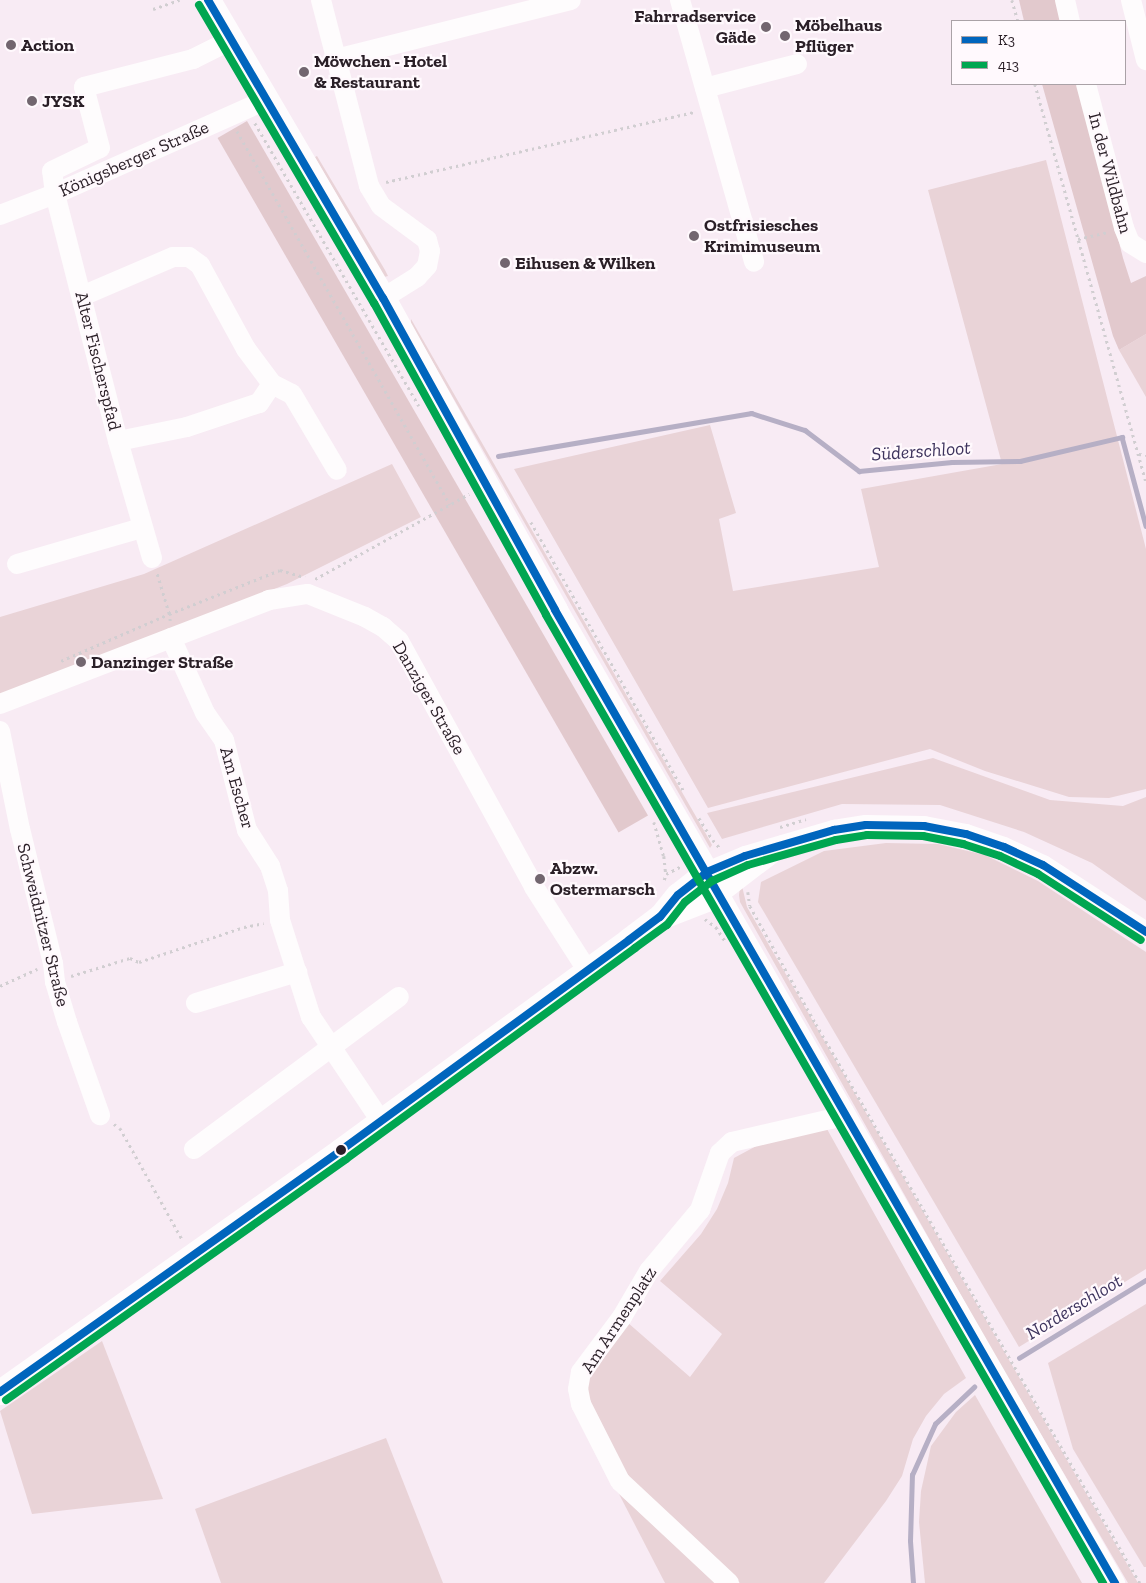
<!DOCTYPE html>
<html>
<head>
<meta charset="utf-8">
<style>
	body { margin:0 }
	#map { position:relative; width:1146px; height:1583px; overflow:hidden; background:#f8ebf4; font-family:"Zilla Slab",serif }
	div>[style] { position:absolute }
	.green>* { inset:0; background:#e9d3d7 }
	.forest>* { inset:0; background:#e2c9cd; transform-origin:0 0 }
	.stream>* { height:4.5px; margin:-2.25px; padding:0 2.25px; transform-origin:2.25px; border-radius:2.25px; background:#b6afc5 }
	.path>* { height:2.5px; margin-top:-1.25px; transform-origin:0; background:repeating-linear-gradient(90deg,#d1ced1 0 2.5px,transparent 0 6.5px) }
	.minor>* { height:20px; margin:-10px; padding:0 10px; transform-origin:10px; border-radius:10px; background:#fefcfd }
	.major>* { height:25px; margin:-12.5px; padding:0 12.5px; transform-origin:12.5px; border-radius:12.5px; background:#fefcfd }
	.bus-1>* { height:8px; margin:-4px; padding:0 4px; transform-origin:4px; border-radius:4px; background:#0065bd }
	.bus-2>* { height:8px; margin:-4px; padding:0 4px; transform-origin:4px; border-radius:4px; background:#00a651 }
	.dots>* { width:14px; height:14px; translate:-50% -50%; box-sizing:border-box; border:2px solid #fff9fd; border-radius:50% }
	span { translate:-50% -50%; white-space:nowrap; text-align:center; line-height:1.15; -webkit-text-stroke:4.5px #fff9fd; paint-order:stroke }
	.poi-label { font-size:18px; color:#2a1f27; font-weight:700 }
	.right { translate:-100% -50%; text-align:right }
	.left { translate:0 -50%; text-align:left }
	.street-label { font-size:18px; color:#2a1f27 }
	.water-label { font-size:19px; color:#3d335d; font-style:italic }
	.legend { position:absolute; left:951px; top:20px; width:175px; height:65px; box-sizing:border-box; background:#fff9fd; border:1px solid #aaa2a7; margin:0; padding:6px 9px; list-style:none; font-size:15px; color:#2a1f27 }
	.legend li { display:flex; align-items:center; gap:10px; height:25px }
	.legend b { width:25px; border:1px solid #aaa2a7 }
</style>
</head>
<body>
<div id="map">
	<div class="green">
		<div style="clip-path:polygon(317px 156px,385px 270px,388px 276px,384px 277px,315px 157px)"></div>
		<div style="clip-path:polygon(1046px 160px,1146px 549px,1146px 789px,1109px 798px,1069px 797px,985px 771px,930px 749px,708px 808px,514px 469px,710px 425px,736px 513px,719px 519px,733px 591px,879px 567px,861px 489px,1002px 464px,928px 190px)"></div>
		<div style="clip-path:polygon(411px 319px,706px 834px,712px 845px,710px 848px,411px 324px)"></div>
		<div style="clip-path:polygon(1146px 334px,1146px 397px,1119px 350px)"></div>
		<div style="clip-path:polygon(392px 464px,421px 517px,287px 584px,0 696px,0 617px,144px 574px)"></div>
		<div style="clip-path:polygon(933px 758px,1050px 800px,1123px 806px,1146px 797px,1146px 901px,1092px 863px,1024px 832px,940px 805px,842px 804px,722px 839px,707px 813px)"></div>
		<div style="clip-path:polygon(886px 843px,938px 844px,985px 855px,1038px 881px,1146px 952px,1146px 1269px,1019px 1347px,758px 902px,761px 882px,824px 851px)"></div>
		<div style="clip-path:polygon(742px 886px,747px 907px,1138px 1583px,1128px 1583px,990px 1347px,740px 902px,739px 895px,740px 888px)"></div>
		<div style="clip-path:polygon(827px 1129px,966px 1378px,944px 1394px,926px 1416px,913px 1439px,902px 1476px,886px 1501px,824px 1583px,740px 1583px,633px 1486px,585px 1402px,585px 1384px,627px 1322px,690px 1377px,722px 1334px,660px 1281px,701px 1234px,717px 1209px,728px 1183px,734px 1158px,760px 1144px)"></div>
		<div style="clip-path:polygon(1146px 1304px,1146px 1567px,1144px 1567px,1073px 1449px,1048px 1363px)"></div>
		<div style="clip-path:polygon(102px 1341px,163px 1499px,32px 1514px,0 1411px)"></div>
		<div style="clip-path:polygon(975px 1395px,1082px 1583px,925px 1583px,919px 1522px,921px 1491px,931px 1446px,956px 1412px)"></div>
		<div style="clip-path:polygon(386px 1438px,443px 1583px,221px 1583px,195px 1509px)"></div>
		<div style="clip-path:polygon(619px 1494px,718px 1583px,665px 1583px)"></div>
	</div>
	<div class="forest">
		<div style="clip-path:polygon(1019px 0,1059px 0,1064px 21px,1024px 21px)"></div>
		<div style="clip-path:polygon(1042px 84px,1079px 84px,1123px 258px,1131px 283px,1146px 276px,1146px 334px,1119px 350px,1113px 336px)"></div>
		<div style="left:247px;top:121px;width:802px;height:34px;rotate:60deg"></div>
	</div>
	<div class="stream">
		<div style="left:498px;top:456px;width:257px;rotate:-9.6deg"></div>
		<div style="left:751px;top:413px;width:57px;rotate:17.5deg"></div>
		<div style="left:805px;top:430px;width:68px;rotate:37.2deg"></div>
		<div style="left:859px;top:471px;width:93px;rotate:-5.5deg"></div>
		<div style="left:952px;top:462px;width:68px;rotate:-0.8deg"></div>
		<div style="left:1020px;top:461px;width:105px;rotate:-13.2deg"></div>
		<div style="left:1122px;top:437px;width:92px;rotate:74.9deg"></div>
		<div style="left:1019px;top:1358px;width:149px;rotate:-31.6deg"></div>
		<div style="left:913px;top:1583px;width:42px;rotate:-94.1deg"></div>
		<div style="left:910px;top:1541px;width:66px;rotate:-88.3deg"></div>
		<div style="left:912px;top:1475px;width:56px;rotate:-65.7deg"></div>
		<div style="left:935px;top:1424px;width:54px;rotate:-43.5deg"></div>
	</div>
	<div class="path">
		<div style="left:1012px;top:0;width:22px;rotate:74deg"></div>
		<div style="left:153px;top:9px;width:28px;rotate:-19deg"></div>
		<div style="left:1035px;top:84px;width:412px;rotate:74.4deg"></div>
		<div style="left:255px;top:123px;width:327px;rotate:59.9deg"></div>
		<div style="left:237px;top:131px;width:430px;rotate:60.3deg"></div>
		<div style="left:386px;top:182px;width:317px;rotate:-12.8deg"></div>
		<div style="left:1078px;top:239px;width:32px;rotate:-13deg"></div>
		<div style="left:1139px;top:454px;width:7px;rotate:8deg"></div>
		<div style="left:531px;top:522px;width:309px;rotate:60.4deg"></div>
		<div style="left:315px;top:579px;width:176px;rotate:-28.9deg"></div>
		<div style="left:170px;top:621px;width:7px;rotate:-98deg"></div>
		<div style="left:169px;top:614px;width:119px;rotate:-21.6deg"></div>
		<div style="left:280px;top:570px;width:26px;rotate:16deg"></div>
		<div style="left:61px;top:661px;width:118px;rotate:-23.5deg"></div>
		<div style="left:169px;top:614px;width:42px;rotate:-106.7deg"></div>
		<div style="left:699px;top:818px;width:26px;rotate:58deg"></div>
		<div style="left:713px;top:840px;width:11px;rotate:49deg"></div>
		<div style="left:654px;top:822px;width:35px;rotate:74deg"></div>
		<div style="left:664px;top:856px;width:18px;rotate:84deg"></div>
		<div style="left:780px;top:827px;width:27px;rotate:-17deg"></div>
		<div style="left:664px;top:880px;width:6px;rotate:-72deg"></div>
		<div style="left:666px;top:874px;width:16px;rotate:-27deg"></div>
		<div style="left:748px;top:892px;width:14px;rotate:82deg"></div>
		<div style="left:750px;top:906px;width:135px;rotate:60.8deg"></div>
		<div style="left:816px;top:1024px;width:646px;rotate:59.9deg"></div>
		<div style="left:705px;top:919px;width:14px;rotate:36deg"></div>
		<div style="left:716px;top:927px;width:17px;rotate:57deg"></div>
		<div style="left:71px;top:976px;width:62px;rotate:-17deg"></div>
		<div style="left:130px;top:958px;width:10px;rotate:24deg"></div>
		<div style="left:139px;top:962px;width:111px;rotate:-18.4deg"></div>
		<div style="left:244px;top:927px;width:20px;rotate:-11deg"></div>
		<div style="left:0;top:986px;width:41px;rotate:-24.7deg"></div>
		<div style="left:114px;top:1124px;width:7px;rotate:34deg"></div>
		<div style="left:120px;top:1128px;width:127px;rotate:60.8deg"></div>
	</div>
	<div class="minor">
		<div style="left:321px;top:0;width:192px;rotate:75.5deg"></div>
		<div style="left:369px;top:186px;width:23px;rotate:59deg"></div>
		<div style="left:381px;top:206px;width:57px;rotate:36.5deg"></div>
		<div style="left:427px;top:240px;width:11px;rotate:75deg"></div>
		<div style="left:430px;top:251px;width:15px;rotate:101deg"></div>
		<div style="left:427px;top:266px;width:15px;rotate:132deg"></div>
		<div style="left:417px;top:277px;width:40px;rotate:148deg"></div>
		<div style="left:680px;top:0;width:272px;rotate:74.2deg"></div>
		<div style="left:1065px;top:0;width:22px;rotate:77deg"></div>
		<div style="left:1131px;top:0;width:62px;rotate:76deg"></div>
		<div style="left:336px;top:59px;width:242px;rotate:-14.1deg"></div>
		<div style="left:1086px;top:84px;width:149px;rotate:75.2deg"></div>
		<div style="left:1124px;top:228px;width:16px;rotate:68deg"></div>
		<div style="left:1130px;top:243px;width:19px;rotate:32deg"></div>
		<div style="left:705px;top:88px;width:95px;rotate:-14.6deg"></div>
		<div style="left:0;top:215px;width:59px;rotate:-20.9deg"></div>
		<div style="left:55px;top:194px;width:231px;rotate:-24deg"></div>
		<div style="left:82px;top:296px;width:99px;rotate:-23.2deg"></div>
		<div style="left:173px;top:257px;width:16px"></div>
		<div style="left:189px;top:257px;width:14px;rotate:36deg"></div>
		<div style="left:200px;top:265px;width:96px;rotate:61.3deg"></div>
		<div style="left:246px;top:349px;width:44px;rotate:53.4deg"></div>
		<div style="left:272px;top:384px;width:23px;rotate:124deg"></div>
		<div style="left:259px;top:403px;width:76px;rotate:161.6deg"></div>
		<div style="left:187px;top:427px;width:70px;rotate:168.5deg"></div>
		<div style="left:272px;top:384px;width:22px;rotate:27deg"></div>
		<div style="left:292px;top:394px;width:88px;rotate:59.4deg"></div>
		<div style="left:152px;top:558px;width:122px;rotate:-106.2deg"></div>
		<div style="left:118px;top:441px;width:255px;rotate:-104.3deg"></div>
		<div style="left:55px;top:194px;width:23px;rotate:-97deg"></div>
		<div style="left:52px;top:171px;width:53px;rotate:-25.6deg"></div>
		<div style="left:100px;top:148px;width:63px;rotate:-104.7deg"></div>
		<div style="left:84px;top:87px;width:113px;rotate:-14.4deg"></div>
		<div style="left:193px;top:59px;width:42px;rotate:-26.6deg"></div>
		<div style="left:17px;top:564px;width:130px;rotate:-16.1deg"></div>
		<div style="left:171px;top:638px;width:82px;rotate:65.6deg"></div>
		<div style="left:205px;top:713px;width:33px;rotate:55deg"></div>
		<div style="left:224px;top:740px;width:93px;rotate:75.7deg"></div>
		<div style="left:247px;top:830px;width:43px;rotate:57.4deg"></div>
		<div style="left:270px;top:866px;width:26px;rotate:72deg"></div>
		<div style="left:278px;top:891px;width:29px;rotate:86deg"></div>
		<div style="left:280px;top:920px;width:102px;rotate:72.3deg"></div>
		<div style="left:311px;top:1017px;width:125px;rotate:56.1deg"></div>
		<div style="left:0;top:704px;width:288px;rotate:-21.1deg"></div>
		<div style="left:269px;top:600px;width:39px;rotate:-9deg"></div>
		<div style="left:308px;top:594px;width:61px;rotate:22deg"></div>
		<div style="left:365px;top:617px;width:21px;rotate:29deg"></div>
		<div style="left:383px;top:627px;width:21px;rotate:41deg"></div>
		<div style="left:399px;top:641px;width:281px;rotate:61.2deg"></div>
		<div style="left:534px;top:887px;width:98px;rotate:57.4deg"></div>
		<div style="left:0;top:731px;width:100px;rotate:78.5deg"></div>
		<div style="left:20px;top:829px;width:138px;rotate:76.2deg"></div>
		<div style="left:53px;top:963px;width:19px;rotate:84deg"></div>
		<div style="left:55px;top:982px;width:42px;rotate:73.3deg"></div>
		<div style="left:67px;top:1022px;width:99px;rotate:70.5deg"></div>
		<div style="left:783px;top:845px;width:81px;rotate:142.6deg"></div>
		<div style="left:719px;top:894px;width:795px;rotate:60.11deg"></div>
		<div style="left:707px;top:872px;width:41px;rotate:-22.8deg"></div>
		<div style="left:745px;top:856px;width:93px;rotate:-16.3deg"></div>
		<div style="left:834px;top:830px;width:32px;rotate:-9deg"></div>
		<div style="left:866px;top:825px;width:58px;rotate:1deg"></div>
		<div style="left:924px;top:826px;width:43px;rotate:10.8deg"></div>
		<div style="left:966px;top:834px;width:40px;rotate:18.9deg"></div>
		<div style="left:1004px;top:847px;width:43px;rotate:24.8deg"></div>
		<div style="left:1043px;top:865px;width:123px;rotate:33deg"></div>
		<div style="left:196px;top:1003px;width:106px;rotate:-17.1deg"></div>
		<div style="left:194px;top:1149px;width:255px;rotate:-36.6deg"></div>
		<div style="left:729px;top:1583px;width:149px;rotate:-136.9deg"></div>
		<div style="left:620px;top:1481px;width:86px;rotate:-116.9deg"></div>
		<div style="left:581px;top:1404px;width:15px;rotate:-101deg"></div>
		<div style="left:578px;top:1389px;width:17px;rotate:-80deg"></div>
		<div style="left:581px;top:1372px;width:69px;rotate:-53.3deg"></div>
		<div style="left:622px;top:1317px;width:53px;rotate:-59.6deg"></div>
		<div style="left:649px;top:1271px;width:80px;rotate:-50.1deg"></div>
		<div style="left:700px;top:1210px;width:60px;rotate:-70.7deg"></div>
		<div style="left:720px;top:1153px;width:16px;rotate:-43deg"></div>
		<div style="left:732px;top:1142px;width:102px;rotate:-13.1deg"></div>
		<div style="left:831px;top:1119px;width:15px;rotate:-23deg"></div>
	</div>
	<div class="major">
		<div style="left:208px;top:0;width:346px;rotate:59.6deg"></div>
		<div style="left:383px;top:298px;width:356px;rotate:61.1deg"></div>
		<div style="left:555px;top:610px;width:328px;rotate:60deg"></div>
		<div style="left:719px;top:894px;width:63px;rotate:158.7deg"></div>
		<div style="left:0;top:1392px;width:417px;rotate:-35.3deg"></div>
		<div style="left:340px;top:1151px;width:358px;rotate:-36.1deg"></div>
		<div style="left:629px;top:940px;width:39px;rotate:-37deg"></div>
		<div style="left:660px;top:917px;width:28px;rotate:-51deg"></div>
		<div style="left:678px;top:895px;width:37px;rotate:-38deg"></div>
	</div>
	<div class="bus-1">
		<div style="left:208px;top:0;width:346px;rotate:59.6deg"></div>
		<div style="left:383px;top:298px;width:356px;rotate:61.1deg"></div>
		<div style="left:555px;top:610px;width:1123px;rotate:60.08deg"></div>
		<div style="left:0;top:1392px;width:417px;rotate:-35.3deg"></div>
		<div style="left:340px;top:1151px;width:358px;rotate:-36.1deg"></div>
		<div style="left:629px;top:940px;width:39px;rotate:-37deg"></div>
		<div style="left:660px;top:917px;width:28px;rotate:-51deg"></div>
		<div style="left:678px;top:895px;width:37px;rotate:-38deg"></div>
		<div style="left:707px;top:872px;width:41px;rotate:-22.8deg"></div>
		<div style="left:745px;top:856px;width:93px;rotate:-16.3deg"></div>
		<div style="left:834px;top:830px;width:32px;rotate:-9deg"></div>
		<div style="left:866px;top:825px;width:58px;rotate:1deg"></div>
		<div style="left:924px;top:826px;width:43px;rotate:10.8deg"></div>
		<div style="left:966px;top:834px;width:40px;rotate:18.9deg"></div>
		<div style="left:1004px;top:847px;width:43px;rotate:24.8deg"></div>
		<div style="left:1043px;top:865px;width:123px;rotate:33deg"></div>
	</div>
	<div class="bus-2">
		<div style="left:199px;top:5px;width:346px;rotate:59.6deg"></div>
		<div style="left:374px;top:303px;width:356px;rotate:61.1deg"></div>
		<div style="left:546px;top:615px;width:1117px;rotate:60.08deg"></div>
		<div style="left:6px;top:1400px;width:417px;rotate:-35.3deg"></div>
		<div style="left:346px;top:1159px;width:358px;rotate:-36.1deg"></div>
		<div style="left:635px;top:948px;width:39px;rotate:-36deg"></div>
		<div style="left:667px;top:925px;width:29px;rotate:-52deg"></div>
		<div style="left:685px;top:902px;width:34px;rotate:-38deg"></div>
		<div style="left:712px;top:881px;width:39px;rotate:-24deg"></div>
		<div style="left:748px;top:865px;width:91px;rotate:-15.9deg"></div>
		<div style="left:836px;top:840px;width:31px;rotate:-9deg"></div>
		<div style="left:867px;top:835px;width:56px;rotate:1deg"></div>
		<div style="left:923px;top:836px;width:41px;rotate:11.3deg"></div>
		<div style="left:963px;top:844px;width:39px;rotate:18deg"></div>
		<div style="left:1000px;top:856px;width:42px;rotate:25.3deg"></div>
		<div style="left:1038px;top:874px;width:122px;rotate:32.7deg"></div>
	</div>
	<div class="dots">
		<div style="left:766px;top:27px;background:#72666f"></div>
		<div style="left:785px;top:36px;background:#72666f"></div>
		<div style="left:11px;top:45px;background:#72666f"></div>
		<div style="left:304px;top:72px;background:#72666f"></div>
		<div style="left:32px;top:101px;background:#72666f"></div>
		<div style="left:694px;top:236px;background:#72666f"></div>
		<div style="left:505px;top:263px;background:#72666f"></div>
		<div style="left:81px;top:662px;background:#72666f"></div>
		<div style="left:540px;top:879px;background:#72666f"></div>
		<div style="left:341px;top:1150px;background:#2a1f27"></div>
	</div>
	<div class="poi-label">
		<span class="right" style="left:756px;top:27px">Fahrradservice<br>Gäde</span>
		<span class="left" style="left:795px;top:36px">Möbelhaus<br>Pflüger</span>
		<span class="left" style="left:21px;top:45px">Action</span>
		<span class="left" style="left:314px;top:72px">Möwchen - Hotel<br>&amp; Restaurant</span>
		<span class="left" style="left:42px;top:101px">JYSK</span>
		<span class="left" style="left:704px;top:236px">Ostfrisiesches<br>Krimimuseum</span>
		<span class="left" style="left:515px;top:263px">Eihusen &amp; Wilken</span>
		<span class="left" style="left:91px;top:662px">Danzinger Straße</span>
		<span class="left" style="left:550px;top:879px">Abzw.<br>Ostermarsch</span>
	</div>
	<div class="street-label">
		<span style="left:134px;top:159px;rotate:-24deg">Königsberger Straße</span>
		<span style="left:1110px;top:173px;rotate:75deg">In der Wildbahn</span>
		<span style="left:98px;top:361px;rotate:76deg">Alter Fischerspfad</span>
		<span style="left:429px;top:698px;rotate:60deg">Danziger Straße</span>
		<span style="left:237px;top:788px;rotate:74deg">Am Escher</span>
		<span style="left:43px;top:925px;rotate:76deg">Schweidnitzer Straße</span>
		<span style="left:619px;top:1320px;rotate:-57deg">Am Armenplatz</span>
	</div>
	<div class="water-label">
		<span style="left:921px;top:451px;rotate:-4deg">Süderschloot</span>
		<span style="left:1074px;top:1307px;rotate:-31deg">Norderschloot</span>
	</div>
	<ul class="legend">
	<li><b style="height:6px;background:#0065bd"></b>K3</li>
	<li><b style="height:6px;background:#00a651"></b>413</li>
	</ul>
</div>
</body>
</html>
